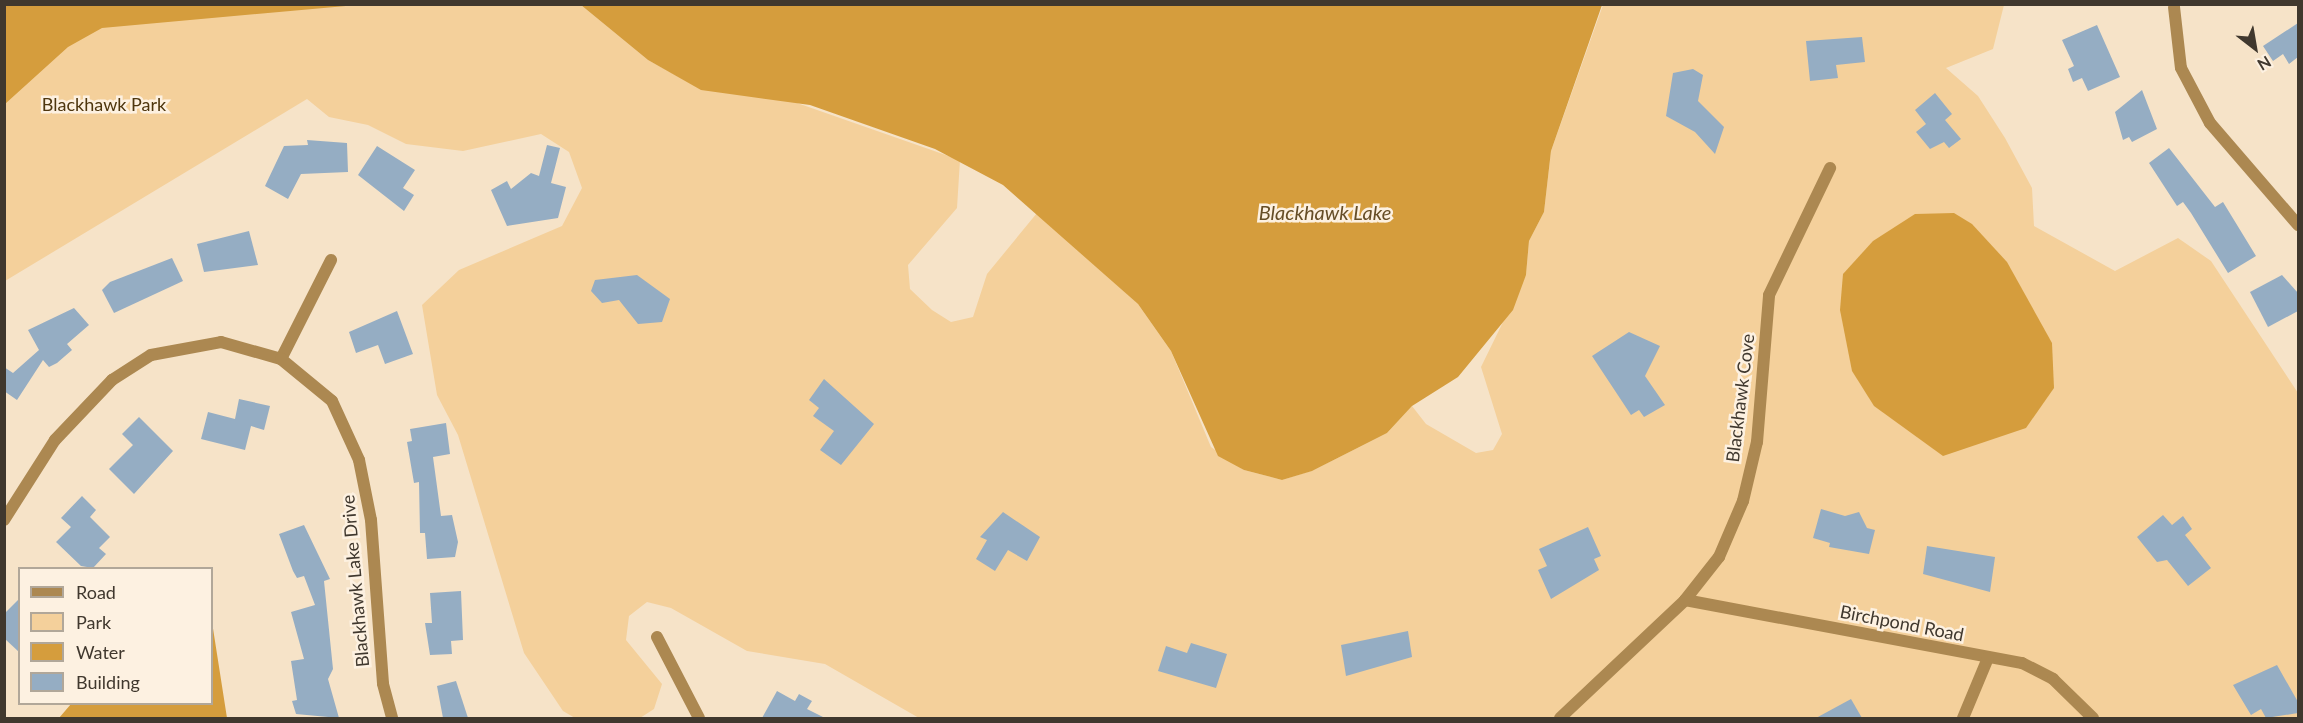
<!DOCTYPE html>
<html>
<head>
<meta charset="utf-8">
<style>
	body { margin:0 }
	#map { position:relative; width:2303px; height:723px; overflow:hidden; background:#f6e3c8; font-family:Lato,sans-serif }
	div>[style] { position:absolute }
	.green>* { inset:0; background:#f4d09b }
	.water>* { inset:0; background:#d59d3d }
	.building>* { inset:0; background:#95adc3 }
	.street>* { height:12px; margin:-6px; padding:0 6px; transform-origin:6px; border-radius:6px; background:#ac8851 }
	span { translate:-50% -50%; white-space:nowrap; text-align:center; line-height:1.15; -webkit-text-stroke:5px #fdf1e1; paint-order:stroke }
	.park-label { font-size:18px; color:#4e360e }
	.street-label { font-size:18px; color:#40382e }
	.water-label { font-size:20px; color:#664e27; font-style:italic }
	.frame { position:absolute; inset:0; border:6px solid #40382e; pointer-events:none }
	.legend { position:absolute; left:18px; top:567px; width:195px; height:138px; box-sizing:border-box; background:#fdf1e1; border:2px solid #b1a799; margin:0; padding:8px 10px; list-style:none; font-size:18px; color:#40382e }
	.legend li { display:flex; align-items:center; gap:12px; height:30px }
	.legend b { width:30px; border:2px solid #b1a799 }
	.north { position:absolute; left:2225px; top:18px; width:60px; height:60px; -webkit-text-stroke:4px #fdf1e1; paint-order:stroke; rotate:149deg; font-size:16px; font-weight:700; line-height:24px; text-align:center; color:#40382e }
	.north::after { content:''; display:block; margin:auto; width:21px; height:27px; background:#40382e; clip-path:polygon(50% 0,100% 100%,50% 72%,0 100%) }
</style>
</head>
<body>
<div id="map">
	<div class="green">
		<div style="clip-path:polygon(5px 5px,581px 5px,648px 60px,701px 89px,780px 97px,960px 160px,957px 208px,908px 265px,910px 289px,932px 310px,951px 322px,973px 317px,987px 274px,1037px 213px,1138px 304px,1171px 351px,1211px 447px,1244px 470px,1282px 480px,1314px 470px,1387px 433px,1412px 406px,1426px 424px,1476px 453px,1493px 450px,1502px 434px,1481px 367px,1526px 275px,1529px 241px,1544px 212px,1551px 151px,1603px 5px,2004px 5px,1993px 49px,1946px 68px,1978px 96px,2005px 138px,2032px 188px,2034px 226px,2115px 271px,2178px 238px,2211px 261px,2298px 393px,2298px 718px,919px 718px,825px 664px,747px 651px,671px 608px,647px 602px,629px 616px,626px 640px,662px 684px,654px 709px,640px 718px,575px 718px,563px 711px,524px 653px,458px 435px,437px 395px,422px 305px,459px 270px,562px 226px,582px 188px,569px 152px,541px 134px,463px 151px,406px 144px,368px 125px,329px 117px,307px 99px,5px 281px)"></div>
	</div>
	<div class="water">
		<div style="clip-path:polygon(5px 4px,357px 4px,357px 5px,102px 28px,68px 47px,5px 104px)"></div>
		<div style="clip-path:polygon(581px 5px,1602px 5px,1551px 151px,1544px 212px,1529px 241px,1526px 275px,1513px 310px,1458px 377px,1412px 406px,1387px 433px,1312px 471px,1282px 480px,1244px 470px,1218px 456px,1171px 351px,1138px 304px,1003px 185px,935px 149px,810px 105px,701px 90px,648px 60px)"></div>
		<div style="clip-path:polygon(1954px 213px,1972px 224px,2007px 262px,2052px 343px,2054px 388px,2026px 428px,1943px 456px,1874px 406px,1852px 371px,1840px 310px,1843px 274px,1873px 241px,1915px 214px)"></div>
		<div style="clip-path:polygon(212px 622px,227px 718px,59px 718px,71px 704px,212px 704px)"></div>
	</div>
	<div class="building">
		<div style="clip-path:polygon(2298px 23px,2298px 57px,2289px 64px,2283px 54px,2273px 61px,2263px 46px)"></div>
		<div style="clip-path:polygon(2097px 25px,2120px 77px,2088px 91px,2082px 78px,2073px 82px,2068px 69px,2074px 66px,2062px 40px)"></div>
		<div style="clip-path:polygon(1862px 37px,1865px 62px,1836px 65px,1838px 78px,1810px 81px,1806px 41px)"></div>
		<div style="clip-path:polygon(1693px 69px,1703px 75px,1698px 101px,1724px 127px,1715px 154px,1695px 132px,1666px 116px,1673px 73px)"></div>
		<div style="clip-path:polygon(2142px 90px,2157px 129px,2132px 142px,2129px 137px,2123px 140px,2115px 112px)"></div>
		<div style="clip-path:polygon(1935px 93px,1952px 114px,1945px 120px,1961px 139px,1949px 148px,1944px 142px,1930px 149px,1916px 132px,1926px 124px,1915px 110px)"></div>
		<div style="clip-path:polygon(307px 140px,347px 143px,348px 172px,301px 174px,288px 199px,265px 186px,284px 146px,308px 145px)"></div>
		<div style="clip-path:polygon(547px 145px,560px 148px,551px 183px,566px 187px,558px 218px,507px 226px,491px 190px,507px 181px,511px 189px,531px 173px,539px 176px)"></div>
		<div style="clip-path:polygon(377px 146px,415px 170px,403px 188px,414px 195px,404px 211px,358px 175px)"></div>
		<div style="clip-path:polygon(2169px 148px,2215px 207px,2223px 202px,2256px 256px,2228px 273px,2191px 213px,2183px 202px,2177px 206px,2149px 163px)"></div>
		<div style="clip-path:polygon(249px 231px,258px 265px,204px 272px,197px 244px)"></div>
		<div style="clip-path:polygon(172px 258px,183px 281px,114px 313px,102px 290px,110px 282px)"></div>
		<div style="clip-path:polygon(637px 275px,670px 299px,662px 322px,638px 324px,619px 300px,602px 303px,591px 291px,595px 280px)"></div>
		<div style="clip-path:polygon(2282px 275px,2298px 293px,2298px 311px,2268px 327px,2250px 292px)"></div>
		<div style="clip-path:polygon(74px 308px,89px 325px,67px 344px,72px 350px,57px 363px,49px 367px,43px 360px,17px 400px,4px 391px,4px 367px,13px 373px,39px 350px,28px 330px)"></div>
		<div style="clip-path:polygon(397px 311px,413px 354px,385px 364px,378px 345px,356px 353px,349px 332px)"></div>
		<div style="clip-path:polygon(1629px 332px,1660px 346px,1645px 376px,1665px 405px,1644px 417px,1639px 410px,1631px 415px,1592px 356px)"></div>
		<div style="clip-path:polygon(824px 379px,874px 424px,841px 465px,820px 450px,834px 431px,813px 416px,819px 408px,809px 400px)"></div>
		<div style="clip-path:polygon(239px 399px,270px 406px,264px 430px,251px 426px,245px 450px,201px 439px,208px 412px,235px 419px)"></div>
		<div style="clip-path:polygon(139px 417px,173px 451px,134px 494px,109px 469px,133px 445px,122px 434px)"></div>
		<div style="clip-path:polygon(446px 423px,450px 454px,433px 457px,441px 516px,452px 515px,458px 542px,455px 557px,427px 559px,425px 533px,420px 533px,419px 482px,414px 483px,407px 442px,412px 441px,410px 429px)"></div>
		<div style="clip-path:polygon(82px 496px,96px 510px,90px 517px,110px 537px,99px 548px,106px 554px,93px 568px,81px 566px,56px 542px,71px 527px,61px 518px)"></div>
		<div style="clip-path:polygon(1821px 509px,1845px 516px,1859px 512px,1867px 528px,1875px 530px,1869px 554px,1829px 547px,1830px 543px,1813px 538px)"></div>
		<div style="clip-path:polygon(1003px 512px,1040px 537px,1027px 561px,1008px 550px,995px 571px,976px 559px,987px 540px,980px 537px)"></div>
		<div style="clip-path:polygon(2163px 515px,2172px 525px,2183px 516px,2192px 529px,2185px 535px,2211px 568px,2188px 586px,2167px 560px,2157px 562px,2137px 537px)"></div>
		<div style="clip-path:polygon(304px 525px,330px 579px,324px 581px,333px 669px,328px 679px,339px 718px,296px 714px,292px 701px,297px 700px,291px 661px,304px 659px,291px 612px,315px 605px,304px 576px,297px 578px,293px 571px,279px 534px)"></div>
		<div style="clip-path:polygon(1588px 527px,1601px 556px,1594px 559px,1599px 570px,1551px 599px,1538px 570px,1547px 566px,1539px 549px)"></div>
		<div style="clip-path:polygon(1927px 546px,1995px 557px,1990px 592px,1923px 574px)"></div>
		<div style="clip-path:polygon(461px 591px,463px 640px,451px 641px,452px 654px,430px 655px,425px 623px,432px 623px,430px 593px)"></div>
		<div style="clip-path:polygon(20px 598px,20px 653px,4px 638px,4px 614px)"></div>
		<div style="clip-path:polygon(1408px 631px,1412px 657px,1346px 676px,1341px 645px)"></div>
		<div style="clip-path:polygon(1191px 643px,1227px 654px,1216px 688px,1158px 671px,1166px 646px,1187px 653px)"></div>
		<div style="clip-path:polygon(2277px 665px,2298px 702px,2298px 713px,2266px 718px,2261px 709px,2251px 715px,2233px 685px)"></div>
		<div style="clip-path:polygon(456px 681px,468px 718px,443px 718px,437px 686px)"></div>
		<div style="clip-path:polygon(777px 691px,795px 701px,799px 694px,812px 701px,807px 709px,825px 718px,762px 718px)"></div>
		<div style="clip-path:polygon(1851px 699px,1862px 718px,1816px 718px)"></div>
	</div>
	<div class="street">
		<div style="left:2174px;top:7px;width:61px;rotate:83.5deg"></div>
		<div style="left:2181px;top:68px;width:62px;rotate:62.2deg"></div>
		<div style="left:2210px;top:123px;width:135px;rotate:49.2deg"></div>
		<div style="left:281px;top:359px;width:111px;rotate:-63.2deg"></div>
		<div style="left:4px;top:520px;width:95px;rotate:-57.5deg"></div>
		<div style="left:55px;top:440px;width:83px;rotate:-46.5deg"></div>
		<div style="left:112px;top:380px;width:46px;rotate:-32.7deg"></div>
		<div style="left:151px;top:355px;width:71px;rotate:-10.5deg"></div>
		<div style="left:221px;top:342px;width:62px;rotate:15.8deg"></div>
		<div style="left:281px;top:359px;width:66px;rotate:39.5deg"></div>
		<div style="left:332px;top:401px;width:65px;rotate:65.4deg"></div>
		<div style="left:359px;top:460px;width:61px;rotate:78.7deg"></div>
		<div style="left:371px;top:520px;width:164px;rotate:85.8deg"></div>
		<div style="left:383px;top:684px;width:35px;rotate:75deg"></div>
		<div style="left:1685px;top:600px;width:343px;rotate:10.6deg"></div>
		<div style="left:2022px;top:663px;width:35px;rotate:27deg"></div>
		<div style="left:2053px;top:679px;width:56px;rotate:44.3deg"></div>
		<div style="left:657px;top:637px;width:91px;rotate:62.6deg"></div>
		<div style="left:1560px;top:718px;width:172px;rotate:-43.3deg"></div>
		<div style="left:1685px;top:600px;width:55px;rotate:-51.7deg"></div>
		<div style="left:1719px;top:557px;width:61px;rotate:-66.8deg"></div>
		<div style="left:1743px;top:501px;width:61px;rotate:-76.7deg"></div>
		<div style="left:1757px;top:442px;width:147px;rotate:-85.3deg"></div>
		<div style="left:1769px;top:295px;width:141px;rotate:-64.3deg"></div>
		<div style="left:1963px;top:718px;width:65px;rotate:-67.4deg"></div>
	</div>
	<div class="park-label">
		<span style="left:104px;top:104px">Blackhawk Park</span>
	</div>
	<div class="street-label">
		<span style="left:1740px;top:398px;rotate:-83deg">Blackhawk Cove</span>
		<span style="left:355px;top:581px;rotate:-95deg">Blackhawk Lake Drive</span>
		<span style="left:1902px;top:623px;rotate:11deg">Birchpond Road</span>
	</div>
	<div class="water-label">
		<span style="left:1325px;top:212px">Blackhawk Lake</span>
	</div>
	<div class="frame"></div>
	<ul class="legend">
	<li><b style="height:8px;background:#ac8851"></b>Road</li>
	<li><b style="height:16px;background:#f4d09b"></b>Park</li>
	<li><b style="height:16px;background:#d59d3d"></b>Water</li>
	<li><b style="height:16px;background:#95adc3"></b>Building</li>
	</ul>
	<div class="north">N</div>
</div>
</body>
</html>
